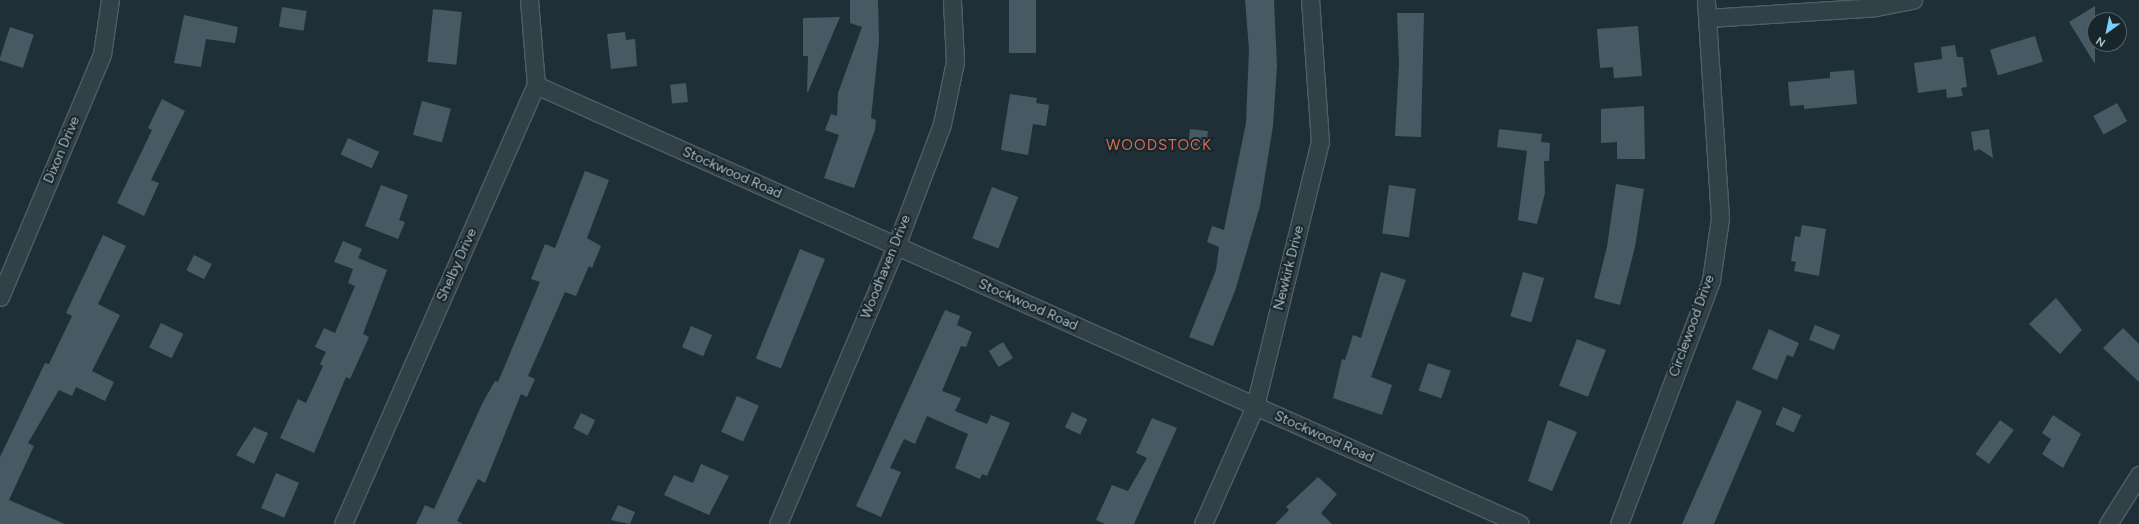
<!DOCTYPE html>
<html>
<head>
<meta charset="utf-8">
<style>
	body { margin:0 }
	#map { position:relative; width:2139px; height:524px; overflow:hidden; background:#1f2f37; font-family:Figtree,sans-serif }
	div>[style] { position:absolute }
	.building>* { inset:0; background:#465a63; transform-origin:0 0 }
	.roads { filter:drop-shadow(1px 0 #505e65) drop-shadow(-1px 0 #505e65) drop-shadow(0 1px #505e65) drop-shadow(0 -1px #505e65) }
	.minor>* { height:17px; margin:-8.5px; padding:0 8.5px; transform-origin:8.5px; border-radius:8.5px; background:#324047 }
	span { translate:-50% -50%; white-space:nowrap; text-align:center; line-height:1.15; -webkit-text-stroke:4px #18252b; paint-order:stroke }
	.street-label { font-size:14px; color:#acbcc4 }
	.neighbourhood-label { font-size:15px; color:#d66b55; letter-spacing:1px }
	.north { position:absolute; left:2087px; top:12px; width:40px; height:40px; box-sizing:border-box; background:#18252b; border:1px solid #536168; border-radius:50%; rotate:213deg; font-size:11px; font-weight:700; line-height:16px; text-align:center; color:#acbcc4 }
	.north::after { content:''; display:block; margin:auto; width:14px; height:18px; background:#7acefb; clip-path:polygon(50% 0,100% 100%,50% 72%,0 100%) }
</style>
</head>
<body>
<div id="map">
	<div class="building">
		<div style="clip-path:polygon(850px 0,878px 0,879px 42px,871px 118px,876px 120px,875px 130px,854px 188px,824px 178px,839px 135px,825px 130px,831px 114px,837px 116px,838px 93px,862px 27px,850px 23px)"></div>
		<div style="left:1009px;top:0;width:27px;height:53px"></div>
		<div style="clip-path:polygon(1245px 0,1274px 0,1277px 66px,1273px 126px,1260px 206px,1235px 291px,1213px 346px,1189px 337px,1216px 270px,1219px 247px,1207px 242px,1212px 226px,1224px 230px,1246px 123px,1249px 49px)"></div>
		<div style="clip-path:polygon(2095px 6px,2095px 64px,2069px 22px)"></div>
		<div style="left:282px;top:7px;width:25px;height:20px;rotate:9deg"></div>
		<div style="left:433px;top:9px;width:29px;height:53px;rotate:6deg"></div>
		<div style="clip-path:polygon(1397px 13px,1424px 13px,1421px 137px,1395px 136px,1399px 64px)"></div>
		<div style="clip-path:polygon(184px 15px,238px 27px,235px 43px,206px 39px,201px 67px,174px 63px)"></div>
		<div style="clip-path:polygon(840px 17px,808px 92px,807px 91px,808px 56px,803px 56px,803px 18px)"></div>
		<div style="clip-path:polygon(1638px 26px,1642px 76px,1614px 78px,1613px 67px,1600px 68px,1597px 29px)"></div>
		<div style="left:10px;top:27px;width:25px;height:35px;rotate:18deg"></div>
		<div style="clip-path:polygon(625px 32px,626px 40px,635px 39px,637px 66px,611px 69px,607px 34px)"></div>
		<div style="left:2035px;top:36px;width:27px;height:47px;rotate:73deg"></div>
		<div style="clip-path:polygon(1955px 45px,1957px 57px,1963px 57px,1967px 87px,1961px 88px,1963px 96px,1947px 98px,1946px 89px,1918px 93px,1914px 63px,1942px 59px,1941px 47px)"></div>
		<div style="clip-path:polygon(1854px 70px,1857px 104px,1804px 109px,1804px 105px,1790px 106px,1788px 82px,1830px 78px,1830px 72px)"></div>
		<div style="left:686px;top:83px;width:19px;height:16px;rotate:84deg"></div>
		<div style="clip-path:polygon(1010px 94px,1037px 98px,1036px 103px,1049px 105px,1046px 126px,1033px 124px,1028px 155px,1001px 150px)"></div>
		<div style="clip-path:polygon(162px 99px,185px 111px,151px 180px,159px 183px,144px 216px,117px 203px,152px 130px,148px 128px)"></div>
		<div style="left:422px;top:101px;width:30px;height:35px;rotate:15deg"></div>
		<div style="left:2117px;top:103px;width:21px;height:27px;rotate:61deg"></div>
		<div style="clip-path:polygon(1644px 106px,1645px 159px,1617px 159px,1617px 142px,1601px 143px,1601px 109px)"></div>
		<div style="left:1190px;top:129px;width:18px;height:16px;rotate:6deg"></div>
		<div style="clip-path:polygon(1499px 129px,1542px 134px,1541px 142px,1550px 143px,1549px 161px,1544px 161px,1545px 193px,1537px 224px,1518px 220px,1527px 151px,1497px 147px)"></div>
		<div style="clip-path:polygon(1989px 129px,1993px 158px,1979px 149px,1974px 151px,1971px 132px)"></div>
		<div style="left:348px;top:138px;width:34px;height:18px;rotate:24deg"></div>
		<div style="clip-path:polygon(585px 171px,609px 180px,587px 238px,601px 246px,592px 268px,589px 266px,576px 296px,565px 292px,528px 376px,535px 379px,527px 397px,521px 394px,485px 483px,478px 479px,457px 521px,463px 524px,416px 524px,425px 505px,434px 509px,483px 402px,495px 381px,498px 382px,540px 282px,531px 279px,545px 244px,555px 248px)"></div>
		<div style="clip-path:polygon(1616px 184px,1644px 189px,1635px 247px,1620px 305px,1594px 298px,1607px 247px)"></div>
		<div style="clip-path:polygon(381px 185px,408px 195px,399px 220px,405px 222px,398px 239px,365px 226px)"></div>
		<div style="left:1389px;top:185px;width:27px;height:49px;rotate:8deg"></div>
		<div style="left:992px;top:187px;width:28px;height:55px;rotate:21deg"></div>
		<div style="clip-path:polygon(1802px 225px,1826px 229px,1819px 276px,1794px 271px,1796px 262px,1791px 261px,1795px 236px,1800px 237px)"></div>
		<div style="clip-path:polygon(103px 235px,126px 246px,98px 304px,120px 315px,92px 371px,114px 382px,105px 401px,76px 387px,72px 396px,59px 390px,28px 443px,34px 446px,9px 500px,65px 524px,0 524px,0 457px,45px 363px,49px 364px,72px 316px,66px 313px)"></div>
		<div style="clip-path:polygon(343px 241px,362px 249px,358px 258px,387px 270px,363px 334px,369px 337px,350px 379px,346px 377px,314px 453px,280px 438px,298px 399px,306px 403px,323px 366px,320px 364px,326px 352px,315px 347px,324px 328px,335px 333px,355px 286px,348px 283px,353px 269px,334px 262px)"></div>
		<div style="left:800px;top:249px;width:27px;height:118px;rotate:22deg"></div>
		<div style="left:194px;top:255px;width:20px;height:17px;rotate:27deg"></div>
		<div style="clip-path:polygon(1381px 272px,1406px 280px,1371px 377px,1392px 385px,1382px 415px,1333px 398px,1342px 359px,1345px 360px,1353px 335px,1361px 338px)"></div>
		<div style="left:1523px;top:272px;width:22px;height:46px;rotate:16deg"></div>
		<div style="clip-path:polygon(2056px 298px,2082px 330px,2060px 354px,2029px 324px)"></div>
		<div style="clip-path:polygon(945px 310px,960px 316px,957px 325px,972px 332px,966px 347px,961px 346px,942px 391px,961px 398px,955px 411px,987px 424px,991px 415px,1010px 423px,987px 476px,982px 474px,980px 479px,955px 468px,968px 434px,927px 416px,915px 444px,904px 439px,890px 468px,901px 472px,881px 517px,856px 506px)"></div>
		<div style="left:161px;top:323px;width:25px;height:27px;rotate:26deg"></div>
		<div style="left:1815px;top:325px;width:27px;height:16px;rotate:22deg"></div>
		<div style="left:691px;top:326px;width:23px;height:23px;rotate:23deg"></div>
		<div style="clip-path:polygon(2123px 328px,2139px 344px,2139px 382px,2103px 348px)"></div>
		<div style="clip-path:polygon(1769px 329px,1799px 343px,1793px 357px,1787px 355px,1777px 380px,1752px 369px)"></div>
		<div style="left:1577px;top:339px;width:31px;height:50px;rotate:21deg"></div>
		<div style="left:1003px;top:342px;width:19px;height:17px;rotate:58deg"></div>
		<div style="left:1428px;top:363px;width:24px;height:29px;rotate:19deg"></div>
		<div style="left:737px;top:396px;width:24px;height:39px;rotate:24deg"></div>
		<div style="clip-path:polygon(1737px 400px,1762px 411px,1714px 524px,1682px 524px)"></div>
		<div style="left:1783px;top:407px;width:20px;height:19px;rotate:24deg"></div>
		<div style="left:1072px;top:412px;width:17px;height:17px;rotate:25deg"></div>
		<div style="left:581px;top:413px;width:16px;height:17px;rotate:27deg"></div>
		<div style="clip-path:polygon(2053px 415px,2081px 434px,2063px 468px,2042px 454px,2051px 439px,2042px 433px)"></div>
		<div style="clip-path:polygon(1152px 418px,1177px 428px,1134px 524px,1105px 524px,1096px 520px,1112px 485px,1128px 491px,1147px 458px,1136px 453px)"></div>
		<div style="clip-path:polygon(1548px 420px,1577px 432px,1552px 491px,1528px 481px)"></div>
		<div style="left:2000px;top:420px;width:17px;height:42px;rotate:36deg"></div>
		<div style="clip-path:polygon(254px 427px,268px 433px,254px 464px,236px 455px)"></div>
		<div style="clip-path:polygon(701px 464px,729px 476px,709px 515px,664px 495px,674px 475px,693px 483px)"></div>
		<div style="left:276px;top:473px;width:25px;height:38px;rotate:23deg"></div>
		<div style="clip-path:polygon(1318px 477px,1337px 494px,1321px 513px,1332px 524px,1275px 524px,1289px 510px,1286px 507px)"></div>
		<div style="clip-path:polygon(618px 505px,635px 512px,630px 524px,611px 520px)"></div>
	</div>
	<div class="roads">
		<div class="minor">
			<div style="left:1708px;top:18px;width:168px;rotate:-3.7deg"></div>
			<div style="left:1876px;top:7px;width:38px;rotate:-11deg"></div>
			<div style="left:536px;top:85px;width:1077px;rotate:24.04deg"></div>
			<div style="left:0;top:297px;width:264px;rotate:-67.2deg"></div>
			<div style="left:102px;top:54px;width:55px;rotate:-81.6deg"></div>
			<div style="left:343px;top:524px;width:480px;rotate:-66.3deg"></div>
			<div style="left:536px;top:85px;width:85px;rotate:-94.7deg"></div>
			<div style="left:778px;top:524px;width:302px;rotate:-67deg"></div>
			<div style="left:896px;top:246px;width:130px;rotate:-69.3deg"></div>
			<div style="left:942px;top:124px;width:63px;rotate:-78.2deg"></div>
			<div style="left:955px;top:62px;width:62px;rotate:-92.8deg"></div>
			<div style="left:1203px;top:524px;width:129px;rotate:-66.2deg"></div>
			<div style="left:1255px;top:406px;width:272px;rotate:-76.2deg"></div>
			<div style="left:1320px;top:142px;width:142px;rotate:-94deg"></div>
			<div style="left:1619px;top:524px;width:261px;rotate:-69.3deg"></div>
			<div style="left:1711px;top:280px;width:63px;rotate:-81.7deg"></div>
			<div style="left:1720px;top:218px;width:218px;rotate:-93.7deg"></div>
			<div style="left:2108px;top:524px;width:58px;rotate:-57.7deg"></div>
		</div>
	</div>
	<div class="street-label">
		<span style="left:62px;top:150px;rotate:-67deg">Dixon Drive</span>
		<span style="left:732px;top:173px;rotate:24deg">Stockwood Road</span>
		<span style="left:457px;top:265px;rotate:-66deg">Shelby Drive</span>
		<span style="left:886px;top:267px;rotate:-68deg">Woodhaven Drive</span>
		<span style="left:1289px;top:268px;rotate:-76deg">Newkirk Drive</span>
		<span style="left:1028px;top:305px;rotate:24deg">Stockwood Road</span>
		<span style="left:1692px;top:326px;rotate:-70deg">Circlewood Drive</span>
		<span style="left:1324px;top:437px;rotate:24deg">Stockwood Road</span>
	</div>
	<div class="neighbourhood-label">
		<span style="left:1159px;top:146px">WOODSTOCK</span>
	</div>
	<div class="north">N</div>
</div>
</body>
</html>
